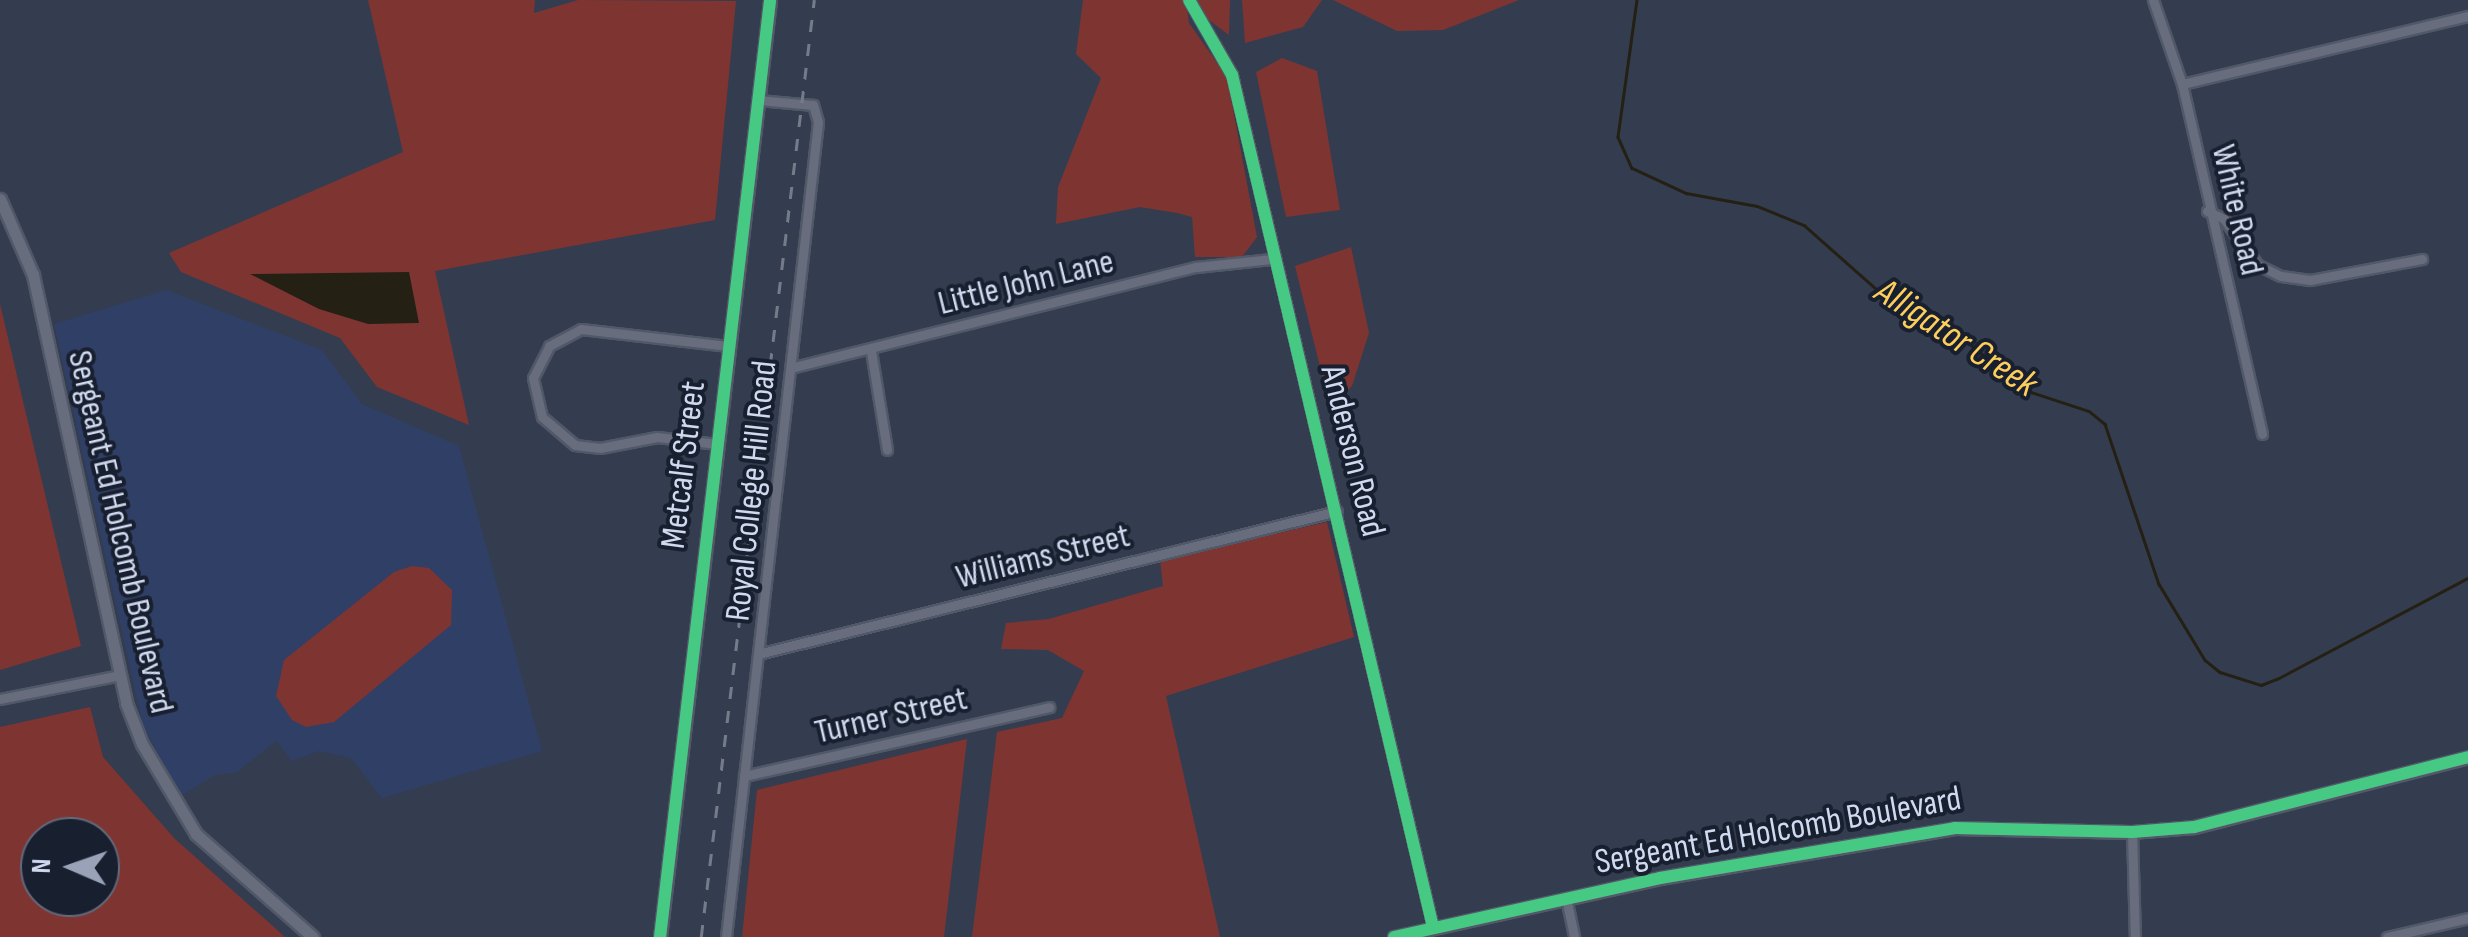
<!DOCTYPE html>
<html>
<head>
<meta charset="utf-8">
<style>
	body { margin:0 }
	#map { position:relative; width:2468px; height:937px; overflow:hidden; background:#343c4f; font-family:"Sofia Sans Condensed",sans-serif }
	div>[style] { position:absolute }
	.built>* { inset:0; background:#303f65 }
	.green>* { inset:0; background:#7e3532 }
	.water>* { inset:0; background:#252014 }
	.stream>* { height:2.5px; margin:-1.25px; padding:0 1.25px; transform-origin:1.25px; border-radius:1.25px; background:#252014 }
	.roads { filter:drop-shadow(2px 0 #515868) drop-shadow(-2px 0 #515868) drop-shadow(0 2px #515868) drop-shadow(0 -2px #515868) }
	.minor>* { height:9px; margin:-4.5px; padding:0 4.5px; transform-origin:4.5px; border-radius:4.5px; background:#676d7c }
	.tertiary>* { height:11px; margin:-5.5px; padding:0 5.5px; transform-origin:5.5px; border-radius:5.5px; background:#676d7c }
	.rail>* { height:2.5px; margin-top:-1.25px; transform-origin:0; background:repeating-linear-gradient(90deg,#757b88 0 12px,transparent 0 24px) }
	.cycleway>* { height:12px; margin:-6px; padding:0 6px; transform-origin:6px; border-radius:6px; background:#46c982 }
	span { translate:-50% -50%; white-space:nowrap; text-align:center; line-height:1.15; -webkit-text-stroke:8px #181f2f; paint-order:stroke }
	.street-label { font-size:35px; color:#cfd9ef }
	.water-label { font-size:38px; color:#fdce5c; font-style:italic }
	.north { position:absolute; left:20px; top:817px; width:100px; height:100px; box-sizing:border-box; background:#181f2f; border:2px solid #61697c; border-radius:50%; rotate:272deg; font-size:28px; font-weight:700; line-height:40px; text-align:center; color:#cfd9ef }
	.north::after { content:''; display:block; margin:auto; width:35px; height:45px; background:#99a2b7; clip-path:polygon(50% 0,100% 100%,50% 72%,0 100%) }
</style>
</head>
<body>
<div id="map">
	<div class="built">
		<div style="clip-path:polygon(166px 290px,322px 350px,362px 404px,459px 446px,542px 751px,382px 798px,351px 758px,319px 751px,292px 761px,276px 741px,237px 772px,215px 775px,179px 797px,142px 722px,54px 324px)"></div>
	</div>
	<div class="green">
		<div style="clip-path:polygon(368px 0,535px 0,534px 13px,578px 0,736px 1px,715px 220px,435px 271px,469px 425px,377px 387px,340px 338px,181px 272px,169px 253px,403px 152px)"></div>
		<div style="clip-path:polygon(1083px 0,1186px 0,1189px 23px,1227px 77px,1257px 237px,1242px 257px,1195px 257px,1192px 217px,1177px 213px,1140px 207px,1056px 224px,1058px 187px,1101px 78px,1076px 54px)"></div>
		<div style="clip-path:polygon(1197px 0,1230px 0,1229px 35px,1198px 12px)"></div>
		<div style="clip-path:polygon(1242px 0,1322px 0,1303px 27px,1245px 43px)"></div>
		<div style="clip-path:polygon(1333px 0,1519px 0,1443px 30px,1397px 31px)"></div>
		<div style="clip-path:polygon(1282px 58px,1317px 71px,1340px 210px,1286px 217px,1256px 72px)"></div>
		<div style="clip-path:polygon(1351px 247px,1369px 333px,1352px 386px,1330px 407px,1295px 266px)"></div>
		<div style="clip-path:polygon(0 304px,81px 646px,0 670px)"></div>
		<div style="clip-path:polygon(1327px 522px,1354px 637px,1166px 696px,1220px 937px,972px 937px,997px 732px,1062px 718px,1084px 671px,1048px 650px,1001px 649px,1006px 623px,1049px 619px,1163px 586px,1160px 560px)"></div>
		<div style="clip-path:polygon(412px 566px,429px 568px,452px 590px,451px 625px,334px 722px,306px 727px,292px 720px,276px 696px,284px 660px,394px 572px)"></div>
		<div style="clip-path:polygon(evenodd,90px 707px,103px 757px,174px 838px,285px 937px,0 937px,0 727px,90px 707px,40px 837px,100px 837px,100px 897px,40px 897px,40px 837px)"></div>
		<div style="clip-path:polygon(967px 739px,944px 937px,742px 937px,757px 790px)"></div>
	</div>
	<div class="water">
		<div style="clip-path:polygon(409px 272px,419px 323px,368px 324px,319px 309px,250px 274px)"></div>
	</div>
	<div class="stream">
		<div style="left:1637px;top:0;width:138px;rotate:97.9deg"></div>
		<div style="left:1618px;top:137px;width:34px;rotate:66deg"></div>
		<div style="left:1632px;top:168px;width:60px;rotate:24.8deg"></div>
		<div style="left:1686px;top:193px;width:72px;rotate:10.4deg"></div>
		<div style="left:1757px;top:206px;width:51px;rotate:22deg"></div>
		<div style="left:1804px;top:225px;width:116px;rotate:41.5deg"></div>
		<div style="left:1891px;top:302px;width:64px;rotate:23.8deg"></div>
		<div style="left:1950px;top:328px;width:100px;rotate:38.9deg"></div>
		<div style="left:2028px;top:391px;width:64px;rotate:18.2deg"></div>
		<div style="left:2089px;top:411px;width:21px;rotate:39deg"></div>
		<div style="left:2105px;top:424px;width:169px;rotate:71.4deg"></div>
		<div style="left:2159px;top:584px;width:89px;rotate:58.8deg"></div>
		<div style="left:2205px;top:660px;width:19px;rotate:39deg"></div>
		<div style="left:2220px;top:672px;width:43px;rotate:17.6deg"></div>
		<div style="left:2261px;top:685px;width:17px;rotate:-21deg"></div>
		<div style="left:2277px;top:679px;width:216px;rotate:-27.9deg"></div>
	</div>
	<div class="roads">
		<div class="minor">
			<div style="left:1189px;top:0;width:86px;rotate:60.2deg"></div>
			<div style="left:1232px;top:75px;width:875px;rotate:76.73deg"></div>
			<div style="left:2153px;top:0;width:89px;rotate:71deg"></div>
			<div style="left:2182px;top:84px;width:359px;rotate:77.1deg"></div>
			<div style="left:2182px;top:84px;width:294px;rotate:-13.4deg"></div>
			<div style="left:2207px;top:211px;width:19px;rotate:25deg"></div>
			<div style="left:2224px;top:219px;width:57px;rotate:53.5deg"></div>
			<div style="left:2258px;top:265px;width:25px;rotate:26deg"></div>
			<div style="left:2281px;top:276px;width:29px;rotate:8deg"></div>
			<div style="left:2310px;top:280px;width:114px;rotate:-10.6deg"></div>
			<div style="left:871px;top:351px;width:100px;rotate:80.8deg"></div>
			<div style="left:794px;top:367px;width:414px;rotate:-14deg"></div>
			<div style="left:1196px;top:267px;width:76px;rotate:-6deg"></div>
			<div style="left:717px;top:444px;width:60px;rotate:-173.3deg"></div>
			<div style="left:657px;top:437px;width:58px;rotate:169.1deg"></div>
			<div style="left:600px;top:448px;width:25px;rotate:-173deg"></div>
			<div style="left:575px;top:445px;width:43px;rotate:-139.7deg"></div>
			<div style="left:542px;top:417px;width:40px;rotate:-103deg"></div>
			<div style="left:533px;top:378px;width:36px;rotate:-63deg"></div>
			<div style="left:549px;top:346px;width:36px;rotate:-28deg"></div>
			<div style="left:581px;top:329px;width:148px;rotate:6.6deg"></div>
			<div style="left:762px;top:653px;width:592px;rotate:-13.87deg"></div>
			<div style="left:0;top:699px;width:122px;rotate:-11.3deg"></div>
			<div style="left:744px;top:776px;width:313px;rotate:-12.7deg"></div>
			<div style="left:2132px;top:832px;width:105px;rotate:88.4deg"></div>
			<div style="left:1566px;top:898px;width:40px;rotate:78deg"></div>
			<div style="left:726px;top:937px;width:820px;rotate:-83.56deg"></div>
			<div style="left:818px;top:122px;width:18px;rotate:-106deg"></div>
			<div style="left:813px;top:105px;width:55px;rotate:-174.8deg"></div>
			<div style="left:2387px;top:937px;width:83px;rotate:-13.2deg"></div>
		</div>
		<div class="tertiary">
			<div style="left:0;top:199px;width:83px;rotate:66.5deg"></div>
			<div style="left:33px;top:275px;width:438px;rotate:77.7deg"></div>
			<div style="left:126px;top:703px;width:44px;rotate:68.7deg"></div>
			<div style="left:142px;top:744px;width:105px;rotate:59deg"></div>
			<div style="left:196px;top:834px;width:156px;rotate:41.4deg"></div>
			<div style="left:660px;top:937px;width:943px;rotate:-83.3deg"></div>
			<div style="left:1394px;top:937px;width:272px;rotate:-12.5deg"></div>
			<div style="left:1660px;top:878px;width:299px;rotate:-9.6deg"></div>
			<div style="left:1955px;top:828px;width:177px;rotate:1.3deg"></div>
			<div style="left:2132px;top:832px;width:62px;rotate:-4.6deg"></div>
			<div style="left:2194px;top:827px;width:283px;rotate:-14.3deg"></div>
		</div>
	</div>
	<div class="rail">
		<div style="left:701px;top:937px;width:944px;rotate:-83.12deg"></div>
	</div>
	<div class="cycleway">
		<div style="left:1189px;top:0;width:86px;rotate:60.2deg"></div>
		<div style="left:1232px;top:75px;width:875px;rotate:76.73deg"></div>
		<div style="left:660px;top:937px;width:943px;rotate:-83.3deg"></div>
		<div style="left:1394px;top:937px;width:272px;rotate:-12.5deg"></div>
		<div style="left:1660px;top:878px;width:299px;rotate:-9.6deg"></div>
		<div style="left:1955px;top:828px;width:177px;rotate:1.3deg"></div>
		<div style="left:2132px;top:832px;width:62px;rotate:-4.6deg"></div>
		<div style="left:2194px;top:827px;width:283px;rotate:-14.3deg"></div>
	</div>
	<div class="street-label">
		<span style="left:2237px;top:210px;rotate:77deg">White Road</span>
		<span style="left:1026px;top:283px;rotate:-14deg">Little John Lane</span>
		<span style="left:1352px;top:451px;rotate:76deg">Anderson Road</span>
		<span style="left:684px;top:465px;rotate:-83deg">Metcalf Street</span>
		<span style="left:752px;top:491px;rotate:-84deg">Royal College Hill Road</span>
		<span style="left:120px;top:532px;rotate:77deg">Sergeant Ed Holcomb Boulevard</span>
		<span style="left:1043px;top:557px;rotate:-14deg">Williams Street</span>
		<span style="left:891px;top:716px;rotate:-13deg">Turner Street</span>
		<span style="left:1778px;top:831px;rotate:-10deg">Sergeant Ed Holcomb Boulevard</span>
	</div>
	<div class="water-label">
		<span style="left:1956px;top:338px;rotate:33deg">Alligator Creek</span>
	</div>
	<div class="north">N</div>
</div>
</body>
</html>
